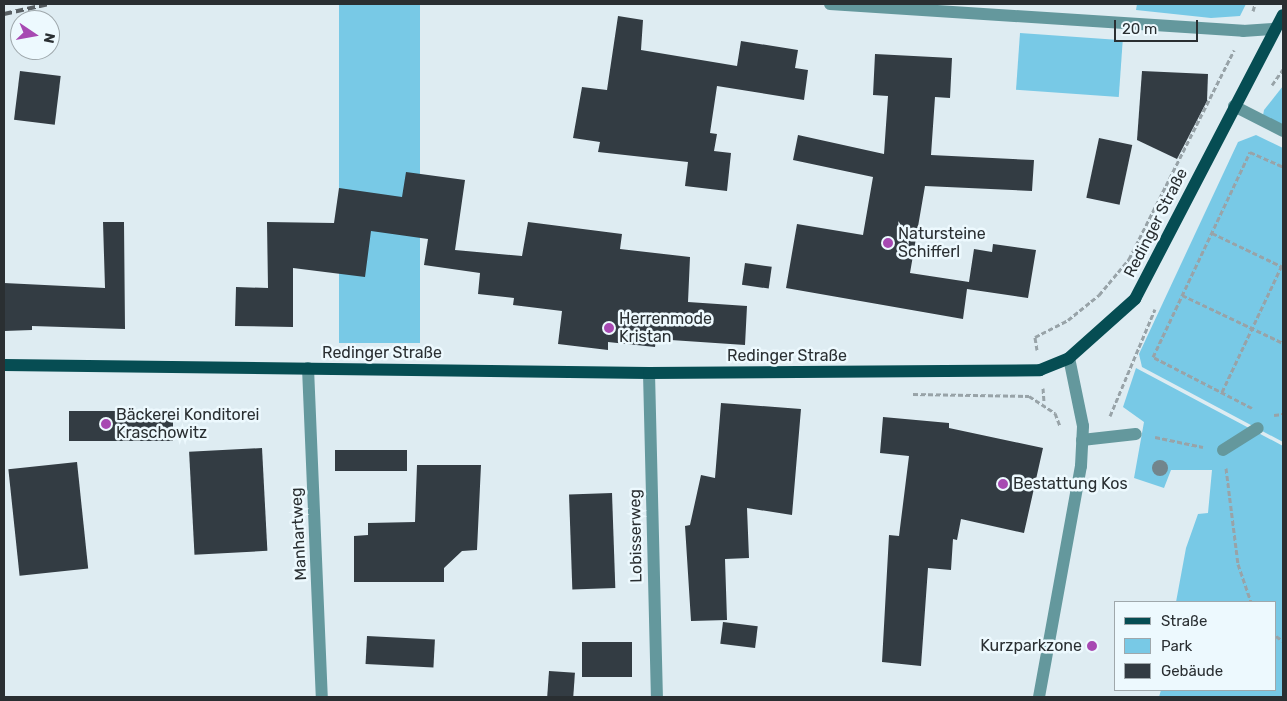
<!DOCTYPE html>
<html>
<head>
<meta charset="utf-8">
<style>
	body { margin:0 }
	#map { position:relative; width:1287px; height:701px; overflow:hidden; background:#deecf2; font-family:Rubik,sans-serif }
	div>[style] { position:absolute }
	.green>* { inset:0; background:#78c9e6; transform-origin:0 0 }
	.building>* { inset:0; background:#333c43; transform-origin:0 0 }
	.path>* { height:3px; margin-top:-1.5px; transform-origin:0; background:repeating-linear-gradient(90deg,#98a3a8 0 5px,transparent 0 7.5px) }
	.minor>* { height:12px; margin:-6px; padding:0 6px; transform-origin:6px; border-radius:6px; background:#64989d }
	.major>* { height:12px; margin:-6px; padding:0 6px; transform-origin:6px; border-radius:6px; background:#064d53 }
	.rail>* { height:4px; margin-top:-2px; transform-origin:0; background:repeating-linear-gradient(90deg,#585f63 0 8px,transparent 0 12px) }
	.trees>* { width:16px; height:16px; margin:-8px; border-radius:50%; background:#72858c }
	.dots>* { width:14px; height:14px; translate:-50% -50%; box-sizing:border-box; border:2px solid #edf9fe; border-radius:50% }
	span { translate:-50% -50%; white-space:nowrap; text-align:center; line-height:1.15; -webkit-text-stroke:5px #edf9fe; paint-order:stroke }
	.street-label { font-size:16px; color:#2a2f32 }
	.poi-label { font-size:16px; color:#2a2f32 }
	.left { translate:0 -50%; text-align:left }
	.right { translate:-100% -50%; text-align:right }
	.frame { position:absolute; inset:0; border:5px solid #2a2f32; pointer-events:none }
	.legend { position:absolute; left:1114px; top:601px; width:162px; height:90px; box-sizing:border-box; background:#edf9fe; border:1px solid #9fa8ac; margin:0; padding:6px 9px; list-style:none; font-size:15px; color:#2a2f32 }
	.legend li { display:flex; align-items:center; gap:10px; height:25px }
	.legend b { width:25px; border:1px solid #9fa8ac }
	.north { position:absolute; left:10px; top:10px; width:50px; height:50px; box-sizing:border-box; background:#edf9fe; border:1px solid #9fa8ac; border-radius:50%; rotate:102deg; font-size:14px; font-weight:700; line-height:20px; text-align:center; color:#2a2f32 }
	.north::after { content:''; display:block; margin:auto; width:18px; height:22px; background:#a749b2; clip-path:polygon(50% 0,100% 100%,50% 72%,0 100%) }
	.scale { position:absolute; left:1114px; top:20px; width:84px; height:22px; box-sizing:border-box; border:2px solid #2a2f32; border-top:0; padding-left:6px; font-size:15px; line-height:18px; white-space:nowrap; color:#2a2f32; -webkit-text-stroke:4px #edf9fe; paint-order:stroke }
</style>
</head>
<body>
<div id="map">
	<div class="green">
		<div style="left:339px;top:4px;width:81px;height:339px"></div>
		<div style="clip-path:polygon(1137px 4px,1246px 4px,1240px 16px,1211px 18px,1136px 10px)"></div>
		<div style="left:1020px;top:33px;width:103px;height:57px;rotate:4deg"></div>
		<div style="clip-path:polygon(1283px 86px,1283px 131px,1262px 121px,1264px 110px)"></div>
		<div style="clip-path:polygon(1256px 135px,1283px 148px,1283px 442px,1142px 367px,1139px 354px,1238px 142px)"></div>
		<div style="clip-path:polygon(1136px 368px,1283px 446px,1283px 697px,1159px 697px,1161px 690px,1276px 690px,1276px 602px,1176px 602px,1186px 548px,1198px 514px,1208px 513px,1212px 470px,1171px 470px,1164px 488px,1134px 478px,1144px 422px,1123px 407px)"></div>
	</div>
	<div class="building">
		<div style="clip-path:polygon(618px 16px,643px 20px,641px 50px,737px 66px,741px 41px,798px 50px,795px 68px,808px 70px,804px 100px,717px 86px,710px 133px,717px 134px,714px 151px,731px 153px,727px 191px,685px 186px,688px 162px,598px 152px,600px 142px,573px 138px,582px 87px,607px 90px)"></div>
		<div style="clip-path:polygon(875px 54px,952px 58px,950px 98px,935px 97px,931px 155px,1034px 160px,1032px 191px,925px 186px,910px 273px,969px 282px,974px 249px,992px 252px,993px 244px,1036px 250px,1028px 298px,967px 289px,963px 319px,786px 288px,797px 224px,863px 235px,873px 177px,793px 160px,798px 135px,884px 154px,888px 96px,873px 95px)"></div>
		<div style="left:20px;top:71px;width:41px;height:49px;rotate:7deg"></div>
		<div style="clip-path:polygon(1142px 71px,1208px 74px,1207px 101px,1177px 159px,1137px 140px)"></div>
		<div style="left:1099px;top:138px;width:34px;height:61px;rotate:12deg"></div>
		<div style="clip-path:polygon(406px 172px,465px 180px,455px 250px,522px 256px,528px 222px,622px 234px,620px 249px,690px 257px,688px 302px,747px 306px,745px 345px,656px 339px,655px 347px,608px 342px,608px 350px,558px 344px,562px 311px,513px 305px,514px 298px,478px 294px,480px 273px,424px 265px,428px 239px,371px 231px,365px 277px,293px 268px,293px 327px,235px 326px,236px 287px,268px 288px,267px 222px,334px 223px,339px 188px,402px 197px)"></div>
		<div style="clip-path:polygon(103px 222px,124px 222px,125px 329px,32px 326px,32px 330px,4px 331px,4px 283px,105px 288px)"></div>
		<div style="left:745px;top:263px;width:27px;height:22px;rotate:8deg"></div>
		<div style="clip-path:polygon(721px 403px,801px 409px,792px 515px,747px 508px,749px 558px,725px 559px,727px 620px,691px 621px,685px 526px,690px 525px,701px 475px,715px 478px)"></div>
		<div style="left:69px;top:411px;width:104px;height:30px"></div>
		<div style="clip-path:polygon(883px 417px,949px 423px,949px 428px,1043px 448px,1024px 533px,961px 519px,957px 540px,953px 539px,951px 570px,928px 568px,921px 666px,882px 662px,889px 535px,899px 536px,909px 456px,880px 453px)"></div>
		<div style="left:262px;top:448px;width:103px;height:73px;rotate:87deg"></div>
		<div style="left:407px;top:450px;width:21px;height:72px;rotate:90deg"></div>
		<div style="left:77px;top:462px;width:107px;height:69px;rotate:84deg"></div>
		<div style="clip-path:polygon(417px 465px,481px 465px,477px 550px,462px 551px,444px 568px,444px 582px,354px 582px,354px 536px,368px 535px,368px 523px,415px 522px)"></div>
		<div style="left:612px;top:493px;width:95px;height:43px;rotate:88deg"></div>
		<div style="left:723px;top:622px;width:35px;height:22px;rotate:7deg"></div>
		<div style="left:367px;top:636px;width:68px;height:28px;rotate:3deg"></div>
		<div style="left:632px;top:642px;width:35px;height:50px;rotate:90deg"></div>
		<div style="left:549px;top:671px;width:26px;height:26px;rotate:4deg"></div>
	</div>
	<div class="path">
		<div style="left:1253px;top:11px;width:7px;rotate:-74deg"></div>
		<div style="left:1272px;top:85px;width:19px;rotate:-55deg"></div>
		<div style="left:1212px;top:233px;width:79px;rotate:25.6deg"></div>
		<div style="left:1182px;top:295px;width:112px;rotate:25.4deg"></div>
		<div style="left:1037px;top:350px;width:13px;rotate:-99deg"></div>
		<div style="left:1035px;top:337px;width:37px;rotate:-27deg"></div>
		<div style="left:1068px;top:320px;width:40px;rotate:-39deg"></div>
		<div style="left:1099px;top:295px;width:47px;rotate:-50.2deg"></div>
		<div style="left:1129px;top:259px;width:234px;rotate:-63.3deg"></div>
		<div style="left:1043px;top:388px;width:14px;rotate:86deg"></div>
		<div style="left:1222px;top:392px;width:143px;rotate:-64.7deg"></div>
		<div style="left:913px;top:394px;width:116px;rotate:1deg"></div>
		<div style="left:1029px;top:396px;width:31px;rotate:33deg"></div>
		<div style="left:1055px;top:413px;width:14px;rotate:69deg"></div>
		<div style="left:1252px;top:408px;width:111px;rotate:-152.7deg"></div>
		<div style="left:1153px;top:357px;width:227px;rotate:-64.7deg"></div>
		<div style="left:1250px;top:152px;width:36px;rotate:24deg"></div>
		<div style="left:1274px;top:415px;width:9px;rotate:-6deg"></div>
		<div style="left:1110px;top:416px;width:116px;rotate:-67.2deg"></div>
		<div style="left:1155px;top:437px;width:49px;rotate:11.8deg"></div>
		<div style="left:1226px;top:468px;width:97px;rotate:82.9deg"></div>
		<div style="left:1238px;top:564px;width:40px;rotate:71.1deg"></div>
		<div style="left:1276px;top:636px;width:9px;rotate:36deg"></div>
	</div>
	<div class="minor">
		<div style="left:830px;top:4px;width:414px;rotate:3.7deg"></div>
		<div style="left:1243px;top:31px;width:32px;rotate:-4deg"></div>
		<div style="left:1234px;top:106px;width:55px;rotate:27deg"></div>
		<div style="left:308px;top:368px;width:329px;rotate:87.6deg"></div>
		<div style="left:649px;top:373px;width:324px;rotate:88.6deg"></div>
		<div style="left:1082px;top:440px;width:54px;rotate:-6.3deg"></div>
		<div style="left:1223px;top:450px;width:41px;rotate:-32.2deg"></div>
		<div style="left:1039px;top:697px;width:235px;rotate:-79.7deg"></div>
		<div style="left:1081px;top:466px;width:40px;rotate:-87.1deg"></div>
		<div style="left:1083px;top:426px;width:69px;rotate:-101.6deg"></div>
	</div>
	<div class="major">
		<div style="left:4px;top:365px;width:645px;rotate:0.71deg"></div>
		<div style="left:649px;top:373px;width:391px;rotate:-0.4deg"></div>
		<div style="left:1040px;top:370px;width:31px;rotate:-22deg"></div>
		<div style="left:1069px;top:358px;width:89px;rotate:-41.8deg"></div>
		<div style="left:1135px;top:299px;width:320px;rotate:-62.5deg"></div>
	</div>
	<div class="rail">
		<div style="left:4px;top:14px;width:46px;rotate:-12.5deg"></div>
	</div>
	<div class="trees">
		<div style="left:1160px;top:468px"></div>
	</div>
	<div class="dots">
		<div style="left:888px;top:243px;background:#a749b2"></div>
		<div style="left:609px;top:328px;background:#a749b2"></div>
		<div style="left:106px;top:424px;background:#a749b2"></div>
		<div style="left:1003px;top:484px;background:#a749b2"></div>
		<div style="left:1092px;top:646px;background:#a749b2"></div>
	</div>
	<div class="street-label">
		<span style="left:1156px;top:223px;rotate:-63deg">Redinger Straße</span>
		<span style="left:382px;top:353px">Redinger Straße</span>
		<span style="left:787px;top:356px">Redinger Straße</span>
		<span style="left:299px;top:534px;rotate:-93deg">Manhartweg</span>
		<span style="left:636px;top:536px;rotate:-91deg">Lobisserweg</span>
	</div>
	<div class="poi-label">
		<span class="left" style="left:898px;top:243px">Natursteine<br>Schifferl</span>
		<span class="left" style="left:619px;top:328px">Herrenmode<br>Kristan</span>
		<span class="left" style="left:116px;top:424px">Bäckerei Konditorei<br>Kraschowitz</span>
		<span class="left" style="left:1013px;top:484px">Bestattung Kos</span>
		<span class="right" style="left:1082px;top:646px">Kurzparkzone</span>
	</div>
	<div class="frame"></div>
	<ul class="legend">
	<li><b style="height:6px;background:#064d53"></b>Straße</li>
	<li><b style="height:14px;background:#78c9e6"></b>Park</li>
	<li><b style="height:14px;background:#333c43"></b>Gebäude</li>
	</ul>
	<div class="north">N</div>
	<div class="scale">20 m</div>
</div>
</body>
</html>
